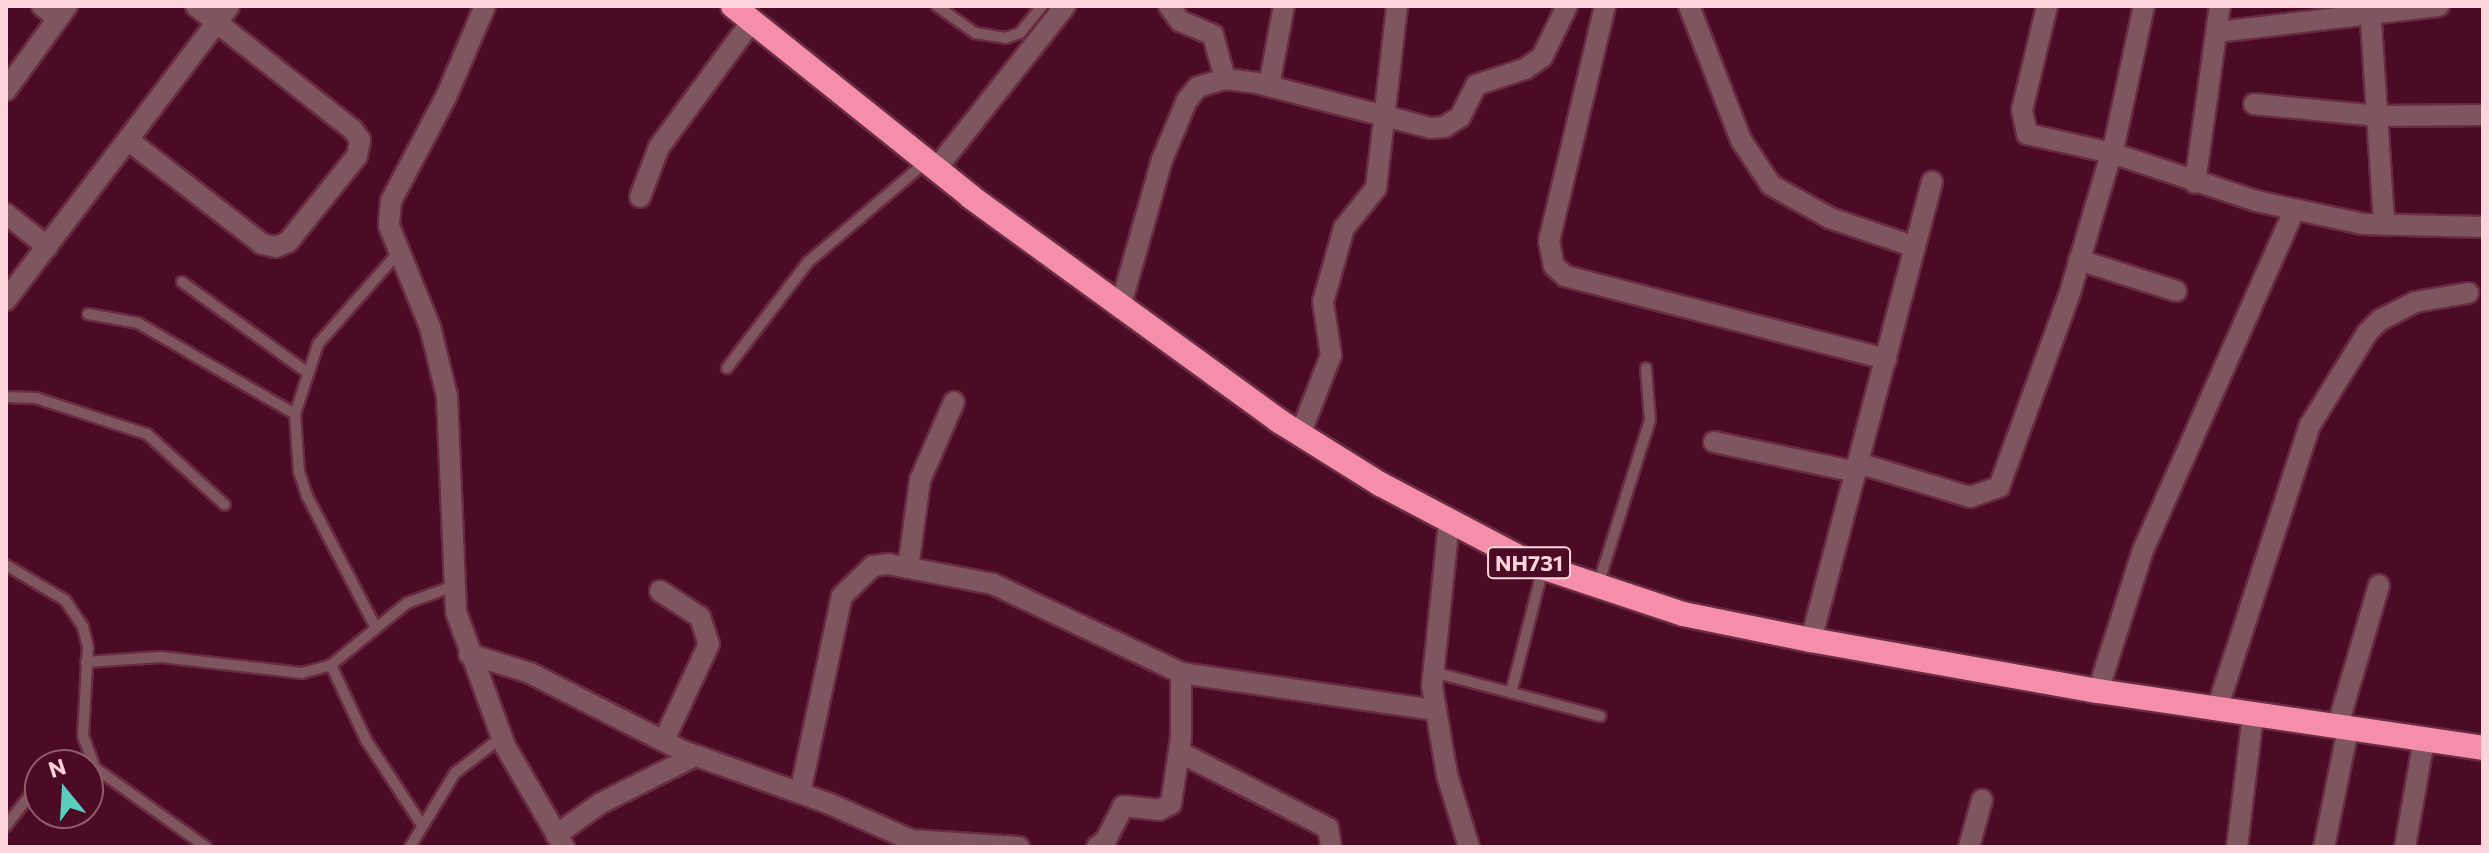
<!DOCTYPE html>
<html>
<head>
<meta charset="utf-8">
<style>
	body { margin:0 }
	#map { position:relative; width:2489px; height:853px; overflow:hidden; background:#4c0b24; font-family:Commissioner,sans-serif }
	div>[style] { position:absolute }
	.roads { filter:drop-shadow(2px 0 #682b41) drop-shadow(-2px 0 #682b41) drop-shadow(0 2px #682b41) drop-shadow(0 -2px #682b41) }
	.lane>* { height:10px; margin:-5px; padding:0 5px; transform-origin:5px; border-radius:5px; background:#7f555f }
	.street>* { height:20px; margin:-10px; padding:0 10px; transform-origin:10px; border-radius:10px; background:#7f555f }
	.highway>* { height:24px; margin:-12px; padding:0 12px; transform-origin:12px; border-radius:12px; background:#f58eaa }
	span { translate:-50% -50%; white-space:nowrap; text-align:center; line-height:1.15; -webkit-text-stroke:7px #4c0b24; paint-order:stroke }
	.shield-label span { padding:2px 6px; background:#4c0b24; border:2px solid; border-radius:6px; -webkit-text-stroke-width:0 }
	.shield-label { font-size:22px; color:#fdd3dc; font-weight:700 }
	.frame { position:absolute; inset:0; border:8px solid #fdd3dc; pointer-events:none }
	.north { position:absolute; left:24px; top:749px; width:80px; height:80px; box-sizing:border-box; background:#4c0b24; border:2px solid #935b6e; border-radius:50%; rotate:342deg; font-size:22px; font-weight:700; line-height:32px; text-align:center; color:#fdd3dc }
	.north::after { content:''; display:block; margin:auto; width:28px; height:36px; background:#59cebe; clip-path:polygon(50% 0,100% 100%,50% 72%,0 100%) }
</style>
</head>
<body>
<div id="map">
	<div class="roads">
		<div class="lane">
			<div style="left:937px;top:6px;width:47px;rotate:35.4deg"></div>
			<div style="left:975px;top:33px;width:31px;rotate:9deg"></div>
			<div style="left:1006px;top:38px;width:15px;rotate:-20deg"></div>
			<div style="left:1020px;top:33px;width:35px;rotate:-51deg"></div>
			<div style="left:182px;top:282px;width:154px;rotate:35.8deg"></div>
			<div style="left:88px;top:314px;width:51px;rotate:10.2deg"></div>
			<div style="left:138px;top:323px;width:181px;rotate:30.1deg"></div>
			<div style="left:727px;top:368px;width:133px;rotate:-52.6deg"></div>
			<div style="left:808px;top:262px;width:156px;rotate:-40.3deg"></div>
			<div style="left:6px;top:397px;width:30px;rotate:2deg"></div>
			<div style="left:36px;top:398px;width:117px;rotate:18deg"></div>
			<div style="left:147px;top:434px;width:105px;rotate:42.3deg"></div>
			<div style="left:6px;top:565px;width:69px;rotate:30.7deg"></div>
			<div style="left:65px;top:600px;width:32px;rotate:56deg"></div>
			<div style="left:83px;top:627px;width:21px;rotate:76deg"></div>
			<div style="left:88px;top:647px;width:89px;rotate:93.2deg"></div>
			<div style="left:83px;top:736px;width:34px;rotate:69deg"></div>
			<div style="left:95px;top:768px;width:136px;rotate:35.4deg"></div>
			<div style="left:1598px;top:585px;width:173px;rotate:-72.5deg"></div>
			<div style="left:1650px;top:420px;width:52px;rotate:-94.4deg"></div>
			<div style="left:375px;top:626px;width:147px;rotate:-117.6deg"></div>
			<div style="left:307px;top:496px;width:25px;rotate:-108deg"></div>
			<div style="left:299px;top:472px;width:58px;rotate:-93.9deg"></div>
			<div style="left:295px;top:414px;width:74px;rotate:-71.8deg"></div>
			<div style="left:318px;top:344px;width:121px;rotate:-48.7deg"></div>
			<div style="left:86px;top:662px;width:75px;rotate:-3.8deg"></div>
			<div style="left:161px;top:657px;width:142px;rotate:6.5deg"></div>
			<div style="left:302px;top:673px;width:30px;rotate:-15deg"></div>
			<div style="left:331px;top:665px;width:98px;rotate:-39.2deg"></div>
			<div style="left:407px;top:603px;width:50px;rotate:-19.9deg"></div>
			<div style="left:331px;top:665px;width:83px;rotate:65deg"></div>
			<div style="left:366px;top:740px;width:102px;rotate:56.6deg"></div>
			<div style="left:1433px;top:672px;width:173px;rotate:14.8deg"></div>
			<div style="left:1511px;top:693px;width:129px;rotate:-75.6deg"></div>
			<div style="left:6px;top:826px;width:56px;rotate:-52.3deg"></div>
			<div style="left:410px;top:847px;width:87px;rotate:-58.7deg"></div>
			<div style="left:455px;top:773px;width:59px;rotate:-37.5deg"></div>
		</div>
		<div class="street">
			<div style="left:42px;top:6px;width:20px;rotate:37deg"></div>
			<div style="left:485px;top:6px;width:99px;rotate:113.2deg"></div>
			<div style="left:446px;top:97px;width:118px;rotate:117.9deg"></div>
			<div style="left:391px;top:201px;width:25px;rotate:95deg"></div>
			<div style="left:389px;top:226px;width:109px;rotate:67.9deg"></div>
			<div style="left:430px;top:327px;width:71px;rotate:76.2deg"></div>
			<div style="left:447px;top:396px;width:216px;rotate:87.6deg"></div>
			<div style="left:456px;top:612px;width:143px;rotate:69.9deg"></div>
			<div style="left:505px;top:746px;width:117px;rotate:59.7deg"></div>
			<div style="left:1169px;top:6px;width:19px;rotate:54deg"></div>
			<div style="left:1180px;top:21px;width:36px;rotate:23deg"></div>
			<div style="left:1213px;top:35px;width:46px;rotate:74.7deg"></div>
			<div style="left:1605px;top:6px;width:242px;rotate:103.4deg"></div>
			<div style="left:1549px;top:241px;width:25px;rotate:79deg"></div>
			<div style="left:1554px;top:266px;width:15px;rotate:42deg"></div>
			<div style="left:1565px;top:276px;width:332px;rotate:14.5deg"></div>
			<div style="left:1689px;top:6px;width:144px;rotate:68.8deg"></div>
			<div style="left:1741px;top:140px;width:54px;rotate:56.3deg"></div>
			<div style="left:1771px;top:185px;width:68px;rotate:29.2deg"></div>
			<div style="left:1830px;top:218px;width:90px;rotate:18.8deg"></div>
			<div style="left:2047px;top:6px;width:107px;rotate:103.5deg"></div>
			<div style="left:2022px;top:110px;width:25px;rotate:78deg"></div>
			<div style="left:2027px;top:134px;width:87px;rotate:12.6deg"></div>
			<div style="left:2112px;top:153px;width:152px;rotate:18.4deg"></div>
			<div style="left:2256px;top:201px;width:109px;rotate:12.1deg"></div>
			<div style="left:2363px;top:224px;width:120px;rotate:1.4deg"></div>
			<div style="left:2370px;top:6px;width:219px;rotate:86.3deg"></div>
			<div style="left:2218px;top:32px;width:222px;rotate:-6.7deg"></div>
			<div style="left:1269px;top:86px;width:81px;rotate:-79.4deg"></div>
			<div style="left:6px;top:90px;width:104px;rotate:-54deg"></div>
			<div style="left:2254px;top:104px;width:125px;rotate:5.5deg"></div>
			<div style="left:2378px;top:116px;width:105px;rotate:-0.5deg"></div>
			<div style="left:128px;top:140px;width:170px;rotate:37.8deg"></div>
			<div style="left:262px;top:244px;width:14px;rotate:12deg"></div>
			<div style="left:276px;top:247px;width:13px;rotate:-23deg"></div>
			<div style="left:288px;top:242px;width:110px;rotate:-51.3deg"></div>
			<div style="left:357px;top:156px;width:16px;rotate:-79deg"></div>
			<div style="left:360px;top:140px;width:12px;rotate:-125deg"></div>
			<div style="left:353px;top:130px;width:200px;rotate:-141.7deg"></div>
			<div style="left:936px;top:169px;width:208px;rotate:-51.6deg"></div>
			<div style="left:2195px;top:183px;width:179px;rotate:-82deg"></div>
			<div style="left:640px;top:197px;width:53px;rotate:-69.2deg"></div>
			<div style="left:659px;top:147px;width:157px;rotate:-53.6deg"></div>
			<div style="left:6px;top:214px;width:53px;rotate:38.2deg"></div>
			<div style="left:2079px;top:260px;width:102px;rotate:17.7deg"></div>
			<div style="left:6px;top:300px;width:369px;rotate:-52.8deg"></div>
			<div style="left:1120px;top:308px;width:154px;rotate:-74.2deg"></div>
			<div style="left:1162px;top:160px;width:65px;rotate:-67.4deg"></div>
			<div style="left:1187px;top:100px;width:17px;rotate:-50deg"></div>
			<div style="left:1198px;top:87px;width:28px;rotate:-17deg"></div>
			<div style="left:1225px;top:79px;width:32px;rotate:7deg"></div>
			<div style="left:1257px;top:83px;width:180px;rotate:14.5deg"></div>
			<div style="left:1431px;top:128px;width:13px;rotate:-4deg"></div>
			<div style="left:1444px;top:127px;width:19px;rotate:-32deg"></div>
			<div style="left:1460px;top:117px;width:36px;rotate:-63deg"></div>
			<div style="left:1476px;top:85px;width:52px;rotate:-18.1deg"></div>
			<div style="left:1525px;top:69px;width:21px;rotate:-35deg"></div>
			<div style="left:1542px;top:57px;width:57px;rotate:-63.9deg"></div>
			<div style="left:1300px;top:435px;width:86px;rotate:-68.8deg"></div>
			<div style="left:1331px;top:355px;width:54px;rotate:-98.6deg"></div>
			<div style="left:1323px;top:302px;width:77px;rotate:-74.2deg"></div>
			<div style="left:1344px;top:228px;width:51px;rotate:-51.3deg"></div>
			<div style="left:1376px;top:188px;width:183px;rotate:-83.4deg"></div>
			<div style="left:1714px;top:442px;width:145px;rotate:11.9deg"></div>
			<div style="left:1858px;top:463px;width:117px;rotate:16.9deg"></div>
			<div style="left:1970px;top:497px;width:31px;rotate:-19deg"></div>
			<div style="left:1999px;top:487px;width:203px;rotate:-69.9deg"></div>
			<div style="left:2069px;top:296px;width:162px;rotate:-73.5deg"></div>
			<div style="left:2115px;top:141px;width:138px;rotate:-77.9deg"></div>
			<div style="left:1449px;top:522px;width:165px;rotate:95.9deg"></div>
			<div style="left:1432px;top:686px;width:90px;rotate:80.4deg"></div>
			<div style="left:1447px;top:775px;width:75px;rotate:73deg"></div>
			<div style="left:908px;top:568px;width:89px;rotate:-82.2deg"></div>
			<div style="left:920px;top:480px;width:85px;rotate:-66.4deg"></div>
			<div style="left:660px;top:591px;width:48px;rotate:33deg"></div>
			<div style="left:700px;top:617px;width:28px;rotate:72deg"></div>
			<div style="left:709px;top:644px;width:106px;rotate:115.1deg"></div>
			<div style="left:1811px;top:640px;width:474px;rotate:-75.2deg"></div>
			<div style="left:469px;top:654px;width:64px;rotate:17.3deg"></div>
			<div style="left:530px;top:673px;width:172px;rotate:27deg"></div>
			<div style="left:683px;top:751px;width:156px;rotate:19.8deg"></div>
			<div style="left:830px;top:804px;width:89px;rotate:24deg"></div>
			<div style="left:911px;top:840px;width:108px;rotate:3.7deg"></div>
			<div style="left:2098px;top:691px;width:148px;rotate:-72.3deg"></div>
			<div style="left:2143px;top:550px;width:373px;rotate:-66deg"></div>
			<div style="left:2217px;top:709px;width:299px;rotate:-71.9deg"></div>
			<div style="left:2310px;top:425px;width:108px;rotate:-58.2deg"></div>
			<div style="left:2367px;top:333px;width:18px;rotate:-45deg"></div>
			<div style="left:2380px;top:320px;width:39px;rotate:-27deg"></div>
			<div style="left:2415px;top:302px;width:54px;rotate:-9.6deg"></div>
			<div style="left:2337px;top:728px;width:149px;rotate:-73.6deg"></div>
			<div style="left:1179px;top:752px;width:167px;rotate:27deg"></div>
			<div style="left:1328px;top:828px;width:19px;rotate:81deg"></div>
			<div style="left:800px;top:793px;width:201px;rotate:-78deg"></div>
			<div style="left:842px;top:596px;width:43px;rotate:-44.1deg"></div>
			<div style="left:873px;top:566px;width:15px;rotate:-8deg"></div>
			<div style="left:888px;top:564px;width:107px;rotate:10.8deg"></div>
			<div style="left:993px;top:584px;width:208px;rotate:25.3deg"></div>
			<div style="left:1181px;top:673px;width:257px;rotate:8.3deg"></div>
			<div style="left:556px;top:835px;width:55px;rotate:-35.4deg"></div>
			<div style="left:601px;top:803px;width:105px;rotate:-26.6deg"></div>
			<div style="left:1097px;top:847px;width:11px;rotate:-38deg"></div>
			<div style="left:1106px;top:840px;width:38px;rotate:-63deg"></div>
			<div style="left:1123px;top:806px;width:36px;rotate:6deg"></div>
			<div style="left:1159px;top:810px;width:13px;rotate:-27deg"></div>
			<div style="left:1171px;top:804px;width:68px;rotate:-81.5deg"></div>
			<div style="left:1181px;top:737px;width:64px;rotate:-90deg"></div>
			<div style="left:1969px;top:847px;width:49px;rotate:-74.5deg"></div>
			<div style="left:2237px;top:847px;width:133px;rotate:-83.1deg"></div>
			<div style="left:2324px;top:847px;width:120px;rotate:-78.5deg"></div>
			<div style="left:2405px;top:847px;width:110px;rotate:-80deg"></div>
		</div>
		<div class="highway">
			<div style="left:733px;top:6px;width:305px;rotate:38.7deg"></div>
			<div style="left:971px;top:197px;width:381px;rotate:36deg"></div>
			<div style="left:1279px;top:421px;width:119px;rotate:32deg"></div>
			<div style="left:1380px;top:484px;width:170px;rotate:27.8deg"></div>
			<div style="left:1530px;top:563px;width:161px;rotate:18.4deg"></div>
			<div style="left:1683px;top:614px;width:131px;rotate:11.5deg"></div>
			<div style="left:1811px;top:640px;width:291px;rotate:10.1deg"></div>
			<div style="left:2098px;top:691px;width:389px;rotate:8.4deg"></div>
		</div>
	</div>
	<div class="shield-label">
		<span style="left:1529px;top:563px">NH731</span>
	</div>
	<div class="frame"></div>
	<div class="north">N</div>
</div>
</body>
</html>
